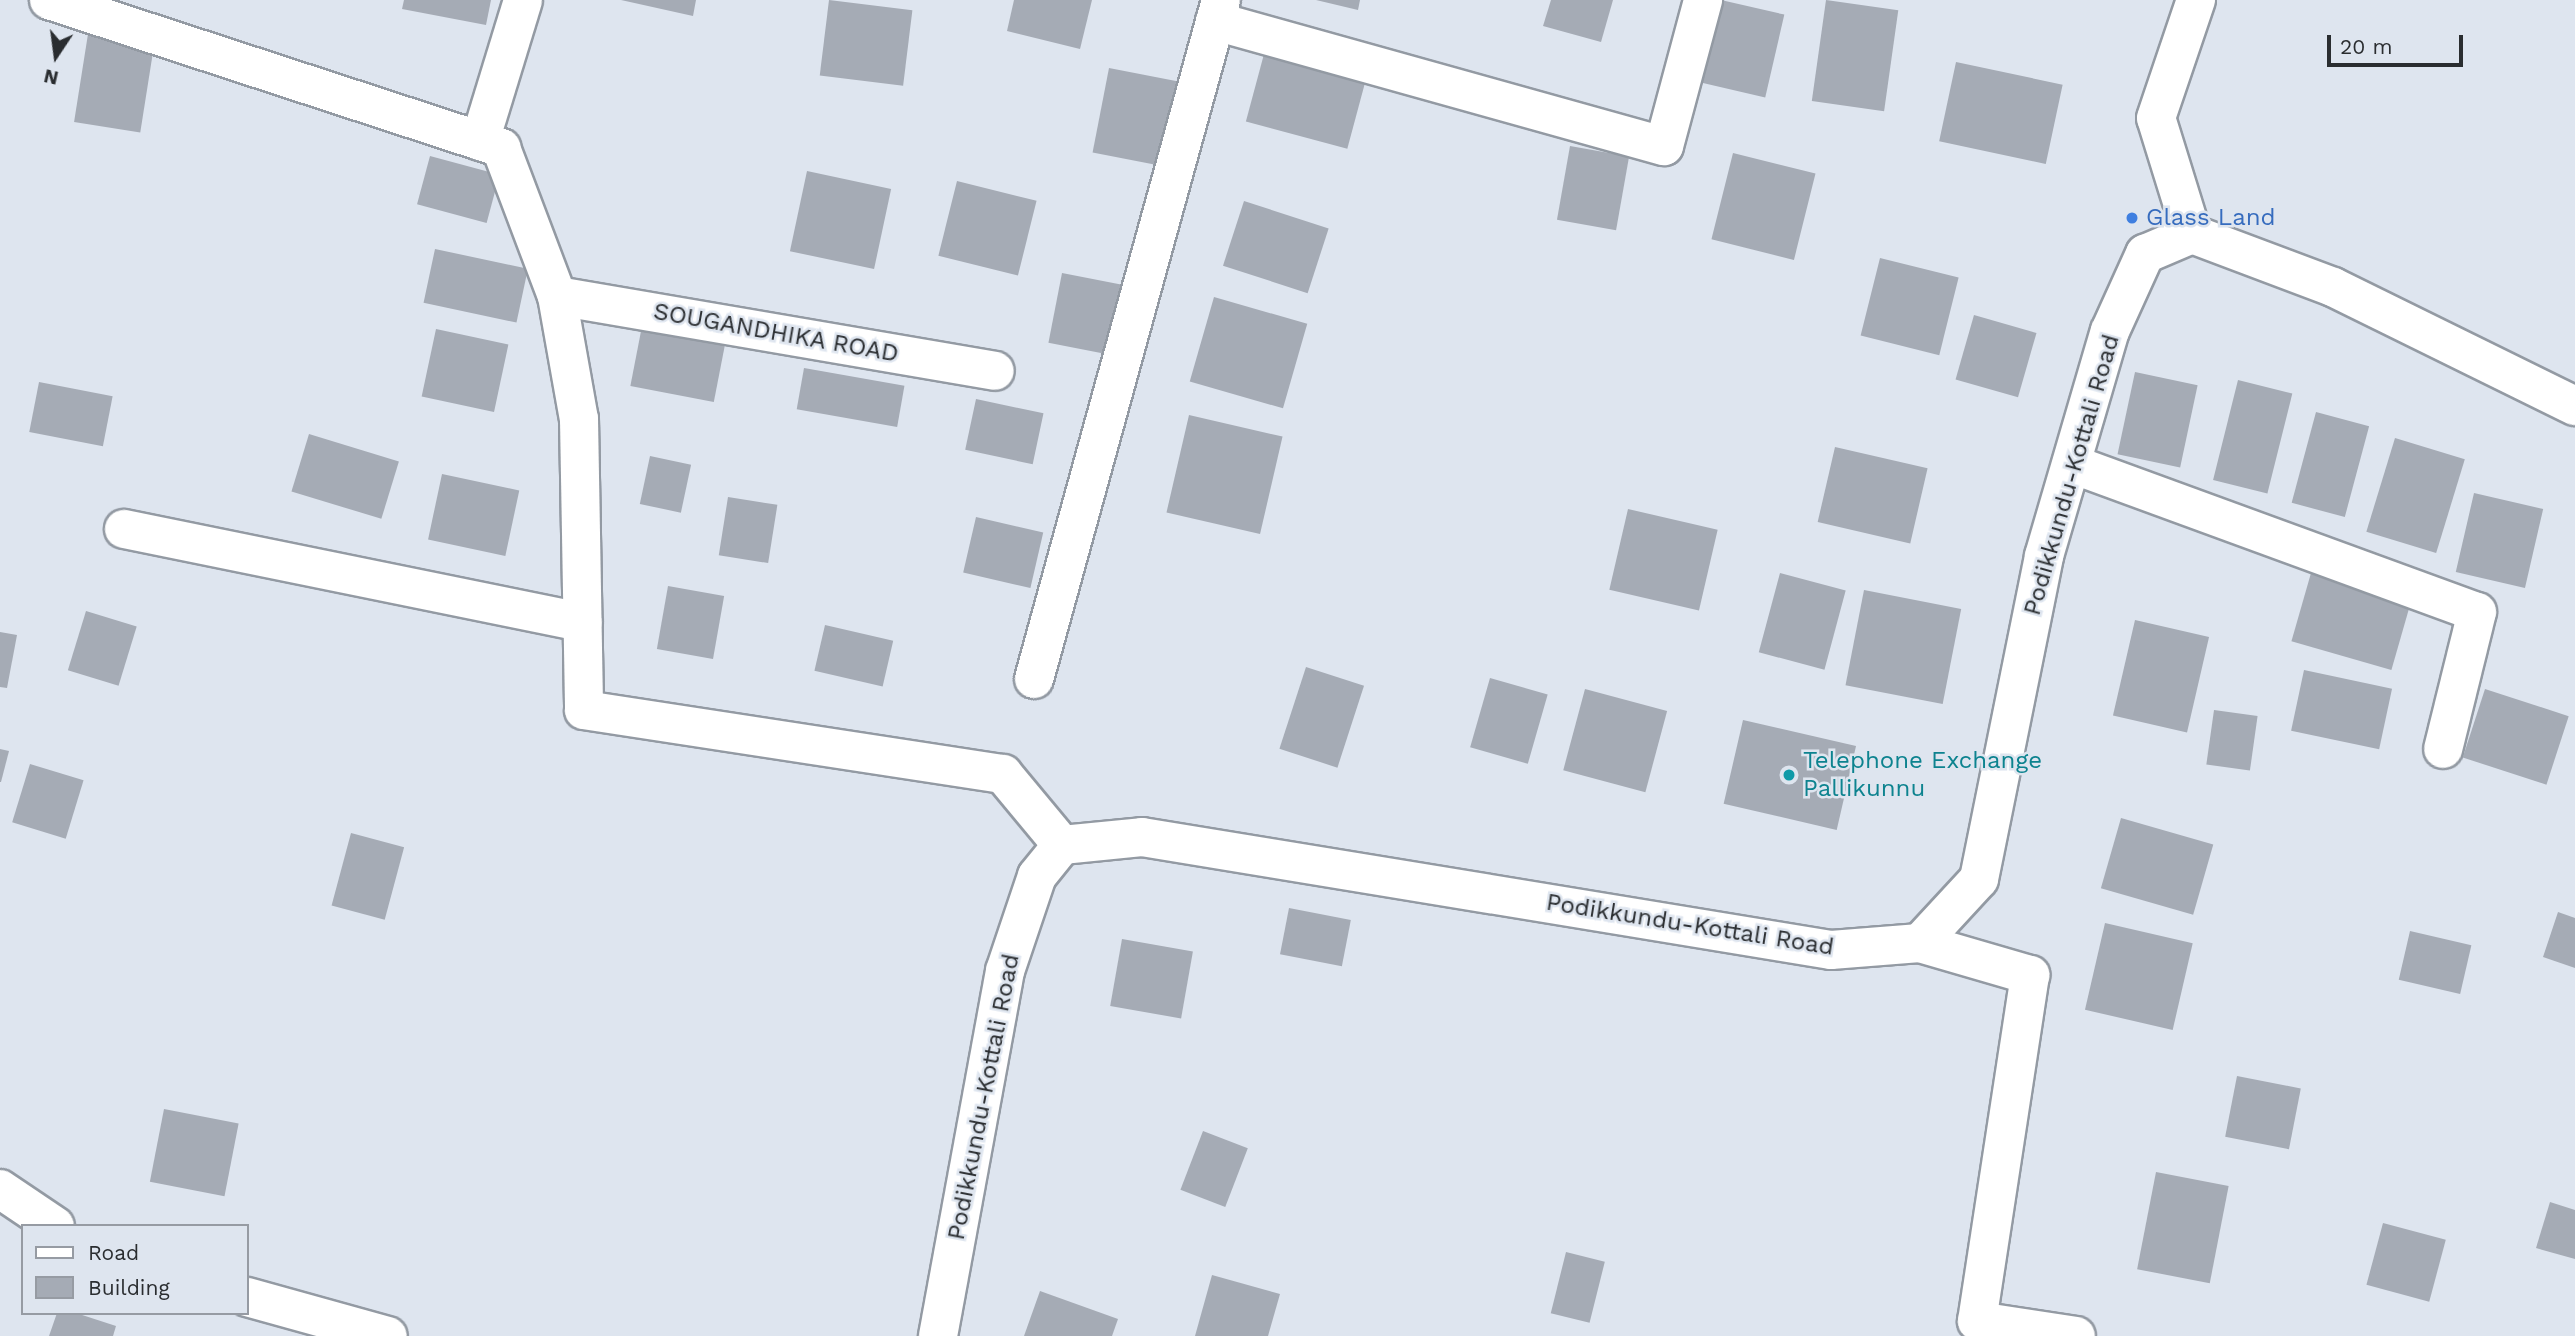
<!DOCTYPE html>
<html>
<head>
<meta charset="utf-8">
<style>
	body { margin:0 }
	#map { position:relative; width:2575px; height:1336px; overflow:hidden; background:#dee5ef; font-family:"Work Sans",sans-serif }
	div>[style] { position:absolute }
	.building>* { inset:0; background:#a5abb5; transform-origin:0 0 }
	.roads { filter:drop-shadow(2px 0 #939aa3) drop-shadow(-2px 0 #939aa3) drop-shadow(0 2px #939aa3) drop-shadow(0 -2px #939aa3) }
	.minor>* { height:38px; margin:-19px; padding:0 19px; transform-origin:19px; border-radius:19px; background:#fff }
	.major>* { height:38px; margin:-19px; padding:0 19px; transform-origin:19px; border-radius:19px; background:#fff }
	.dots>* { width:19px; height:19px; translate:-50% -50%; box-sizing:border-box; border:4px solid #dee5ef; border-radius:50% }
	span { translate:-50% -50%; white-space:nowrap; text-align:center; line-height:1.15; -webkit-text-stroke:5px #dee5ef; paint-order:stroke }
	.shop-label { font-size:24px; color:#366cbe }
	.left { translate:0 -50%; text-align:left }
	.street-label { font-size:24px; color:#2a2d30 }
	.culture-label { font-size:24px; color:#0d838f }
	.legend { position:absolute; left:21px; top:1224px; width:228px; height:91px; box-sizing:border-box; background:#dee5ef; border:2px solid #969ba3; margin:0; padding:9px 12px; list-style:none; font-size:21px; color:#2a2d30 }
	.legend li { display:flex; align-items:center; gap:14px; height:35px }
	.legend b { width:35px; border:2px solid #969ba3 }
	.north { position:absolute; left:21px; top:21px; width:70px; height:70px; -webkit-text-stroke:5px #dee5ef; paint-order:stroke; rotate:193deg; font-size:19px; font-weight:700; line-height:28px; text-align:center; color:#2a2d30 }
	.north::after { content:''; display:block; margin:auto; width:24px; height:32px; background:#2a2d30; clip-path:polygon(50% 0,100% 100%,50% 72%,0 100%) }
	.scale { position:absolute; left:2327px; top:35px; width:136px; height:32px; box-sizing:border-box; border:4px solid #2a2d30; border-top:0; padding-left:9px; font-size:21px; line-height:24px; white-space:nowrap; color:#2a2d30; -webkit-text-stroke:5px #dee5ef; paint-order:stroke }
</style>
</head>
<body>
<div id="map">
	<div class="building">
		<div style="clip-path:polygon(404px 0,491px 0,486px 25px,402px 9px)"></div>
		<div style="clip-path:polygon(621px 0,696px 0,693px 16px)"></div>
		<div style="left:829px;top:0;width:84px;height:76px;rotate:7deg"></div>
		<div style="clip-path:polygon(1014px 0,1092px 0,1080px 49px,1007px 31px)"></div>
		<div style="clip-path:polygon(1316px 0,1360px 0,1358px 10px)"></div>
		<div style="clip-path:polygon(1551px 0,1613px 0,1601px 42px,1543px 26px)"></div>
		<div style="left:1721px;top:0;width:65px;height:85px;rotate:13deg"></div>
		<div style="left:1826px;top:0;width:73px;height:102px;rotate:8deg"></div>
		<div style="left:88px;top:34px;width:67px;height:89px;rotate:9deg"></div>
		<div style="left:1264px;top:54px;width:105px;height:70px;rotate:15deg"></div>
		<div style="left:1956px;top:62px;width:109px;height:81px;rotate:12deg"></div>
		<div style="left:1109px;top:68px;width:76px;height:86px;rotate:11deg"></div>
		<div style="left:1570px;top:146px;width:60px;height:75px;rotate:10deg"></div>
		<div style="left:1733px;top:153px;width:85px;height:89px;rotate:14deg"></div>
		<div style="left:430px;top:156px;width:72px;height:50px;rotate:15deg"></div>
		<div style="left:807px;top:171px;width:86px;height:82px;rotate:12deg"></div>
		<div style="left:957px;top:181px;width:82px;height:77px;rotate:14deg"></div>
		<div style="left:1244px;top:201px;width:89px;height:68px;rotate:18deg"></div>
		<div style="left:435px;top:249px;width:95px;height:55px;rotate:12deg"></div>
		<div style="left:1880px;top:258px;width:81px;height:80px;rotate:14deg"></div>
		<div style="left:1062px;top:273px;width:60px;height:71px;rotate:11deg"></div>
		<div style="left:1214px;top:297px;width:97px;height:88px;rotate:16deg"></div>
		<div style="left:1974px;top:315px;width:65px;height:67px;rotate:16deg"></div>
		<div style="left:642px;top:326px;width:85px;height:61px;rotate:11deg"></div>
		<div style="left:436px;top:329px;width:74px;height:69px;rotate:12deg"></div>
		<div style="left:804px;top:368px;width:102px;height:42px;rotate:10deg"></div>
		<div style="left:2135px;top:372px;width:64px;height:84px;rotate:12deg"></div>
		<div style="left:2238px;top:380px;width:56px;height:103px;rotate:14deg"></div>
		<div style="left:39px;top:382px;width:75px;height:51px;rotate:11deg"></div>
		<div style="left:976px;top:399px;width:69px;height:52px;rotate:12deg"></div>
		<div style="left:2316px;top:412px;width:55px;height:94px;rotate:15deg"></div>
		<div style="left:1189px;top:415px;width:96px;height:100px;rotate:13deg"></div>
		<div style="left:309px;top:434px;width:94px;height:60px;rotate:17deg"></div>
		<div style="left:2395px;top:438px;width:73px;height:98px;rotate:17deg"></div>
		<div style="left:1835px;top:447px;width:95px;height:77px;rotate:13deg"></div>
		<div style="left:650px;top:456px;width:42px;height:49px;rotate:12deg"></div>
		<div style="left:442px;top:474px;width:79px;height:67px;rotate:12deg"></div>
		<div style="left:2474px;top:493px;width:71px;height:81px;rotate:13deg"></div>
		<div style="left:728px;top:497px;width:50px;height:59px;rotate:9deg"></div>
		<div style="left:1628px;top:509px;width:92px;height:83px;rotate:13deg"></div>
		<div style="left:976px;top:517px;width:69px;height:57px;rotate:13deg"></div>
		<div style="left:1780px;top:573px;width:68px;height:82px;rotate:15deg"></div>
		<div style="left:2311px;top:573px;width:104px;height:71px;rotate:16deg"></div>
		<div style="left:668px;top:586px;width:57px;height:64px;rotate:10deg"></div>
		<div style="left:1864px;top:590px;width:99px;height:97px;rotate:11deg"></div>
		<div style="left:86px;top:611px;width:53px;height:62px;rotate:17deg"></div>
		<div style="left:2135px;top:620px;width:76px;height:98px;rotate:13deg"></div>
		<div style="left:825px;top:625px;width:70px;height:47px;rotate:13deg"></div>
		<div style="clip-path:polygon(0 632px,17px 635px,7px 688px,0 687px)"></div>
		<div style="left:1306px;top:667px;width:61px;height:86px;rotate:18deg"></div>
		<div style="left:2304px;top:670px;width:90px;height:62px;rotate:12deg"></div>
		<div style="left:1490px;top:678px;width:60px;height:72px;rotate:16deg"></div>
		<div style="left:1585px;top:689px;width:85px;height:84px;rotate:15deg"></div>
		<div style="left:2485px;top:689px;width:88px;height:72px;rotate:18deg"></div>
		<div style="left:2214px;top:710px;width:44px;height:55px;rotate:8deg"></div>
		<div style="left:1743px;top:720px;width:116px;height:86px;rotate:13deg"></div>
		<div style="clip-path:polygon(0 749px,9px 751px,1px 782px,0 782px)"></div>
		<div style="left:30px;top:764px;width:56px;height:61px;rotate:17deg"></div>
		<div style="left:2121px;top:818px;width:96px;height:73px;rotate:16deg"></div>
		<div style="left:351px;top:833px;width:55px;height:75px;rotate:15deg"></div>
		<div style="left:1289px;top:908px;width:63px;height:47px;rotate:11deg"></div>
		<div style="clip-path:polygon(2558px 912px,2575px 918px,2575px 968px,2543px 957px)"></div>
		<div style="left:2105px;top:923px;width:90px;height:89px;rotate:13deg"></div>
		<div style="left:2410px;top:931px;width:63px;height:50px;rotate:13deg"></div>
		<div style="left:1122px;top:939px;width:72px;height:68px;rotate:10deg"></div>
		<div style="left:2237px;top:1076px;width:65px;height:62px;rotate:11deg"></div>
		<div style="left:164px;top:1109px;width:76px;height:74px;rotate:11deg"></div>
		<div style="left:1203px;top:1131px;width:48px;height:63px;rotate:21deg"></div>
		<div style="left:2156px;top:1172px;width:74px;height:99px;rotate:11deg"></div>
		<div style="clip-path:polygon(2550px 1202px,2575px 1210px,2575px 1259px,2536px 1248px)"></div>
		<div style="left:2383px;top:1223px;width:65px;height:64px;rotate:15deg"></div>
		<div style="left:1566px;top:1252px;width:40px;height:63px;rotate:14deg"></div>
		<div style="clip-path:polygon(1212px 1275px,1280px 1294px,1268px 1336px,1195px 1336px)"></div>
		<div style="clip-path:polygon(1040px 1291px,1118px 1319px,1112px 1336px,1024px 1336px)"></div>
		<div style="clip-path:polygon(57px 1313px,76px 1313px,116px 1326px,113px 1336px,49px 1336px)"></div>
	</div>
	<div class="roads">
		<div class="minor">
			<div style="left:49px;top:0;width:476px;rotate:18.1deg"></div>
			<div style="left:501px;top:148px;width:158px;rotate:69.3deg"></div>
			<div style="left:557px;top:296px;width:125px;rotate:79.9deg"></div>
			<div style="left:579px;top:419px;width:291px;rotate:89deg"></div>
			<div style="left:584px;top:710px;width:424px;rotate:8.7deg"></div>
			<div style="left:1003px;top:774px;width:92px;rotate:50.3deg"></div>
			<div style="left:1215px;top:21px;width:466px;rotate:15.6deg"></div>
			<div style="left:1664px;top:146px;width:151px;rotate:-75deg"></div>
			<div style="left:480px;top:141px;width:147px;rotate:-73deg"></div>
			<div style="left:2192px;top:234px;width:121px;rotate:-107.2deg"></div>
			<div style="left:2156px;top:118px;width:125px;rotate:-71.3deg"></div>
			<div style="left:557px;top:296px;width:444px;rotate:9.7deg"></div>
			<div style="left:2072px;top:464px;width:431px;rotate:20.1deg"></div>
			<div style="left:2477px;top:612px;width:141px;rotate:103.9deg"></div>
			<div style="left:124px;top:529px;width:468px;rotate:11.5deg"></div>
			<div style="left:1034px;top:679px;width:704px;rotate:-74.6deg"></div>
			<div style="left:1920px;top:943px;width:115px;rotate:16.2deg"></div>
			<div style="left:2030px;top:975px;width:350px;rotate:98.7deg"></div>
			<div style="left:1977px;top:1321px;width:100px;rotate:8.6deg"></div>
		</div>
		<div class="major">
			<div style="left:0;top:1189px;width:66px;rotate:33.9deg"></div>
			<div style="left:247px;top:1297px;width:146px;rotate:15.5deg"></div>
			<div style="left:938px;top:1336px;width:371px;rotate:-79.6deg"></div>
			<div style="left:1005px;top:971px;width:100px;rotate:-71.4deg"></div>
			<div style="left:1037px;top:876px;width:40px;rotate:-51deg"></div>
			<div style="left:1062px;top:845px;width:80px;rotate:-5.7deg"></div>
			<div style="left:1142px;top:837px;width:698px;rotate:9.31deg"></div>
			<div style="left:1831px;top:950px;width:89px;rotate:-4.5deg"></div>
			<div style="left:1920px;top:943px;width:87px;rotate:-47.3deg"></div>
			<div style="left:1979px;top:879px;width:329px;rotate:-78.6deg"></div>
			<div style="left:2044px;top:556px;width:234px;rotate:-73.7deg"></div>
			<div style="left:2110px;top:331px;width:85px;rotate:-65.6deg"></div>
			<div style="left:2145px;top:254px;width:51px;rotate:-23.1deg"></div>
			<div style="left:2192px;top:234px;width:151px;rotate:20.6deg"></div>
			<div style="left:2333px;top:287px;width:270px;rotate:26.2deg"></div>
		</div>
	</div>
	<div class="dots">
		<div style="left:2132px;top:218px;background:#3f7fe0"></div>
		<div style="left:1789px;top:775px;background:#0f9aa8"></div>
	</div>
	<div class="shop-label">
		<span class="left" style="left:2146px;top:218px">Glass Land</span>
	</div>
	<div class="street-label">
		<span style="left:776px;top:333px;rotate:10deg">SOUGANDHIKA ROAD</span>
		<span style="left:2072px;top:475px;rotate:-74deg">Podikkundu-Kottali Road</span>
		<span style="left:1690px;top:925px;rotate:9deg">Podikkundu-Kottali Road</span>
		<span style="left:984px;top:1097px;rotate:-79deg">Podikkundu-Kottali Road</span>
	</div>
	<div class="culture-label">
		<span class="left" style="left:1803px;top:775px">Telephone Exchange<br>Pallikunnu</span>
	</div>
	<ul class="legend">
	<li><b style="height:9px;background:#fff"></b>Road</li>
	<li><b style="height:19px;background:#a5abb5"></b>Building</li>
	</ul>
	<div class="north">N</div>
	<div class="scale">20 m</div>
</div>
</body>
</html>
